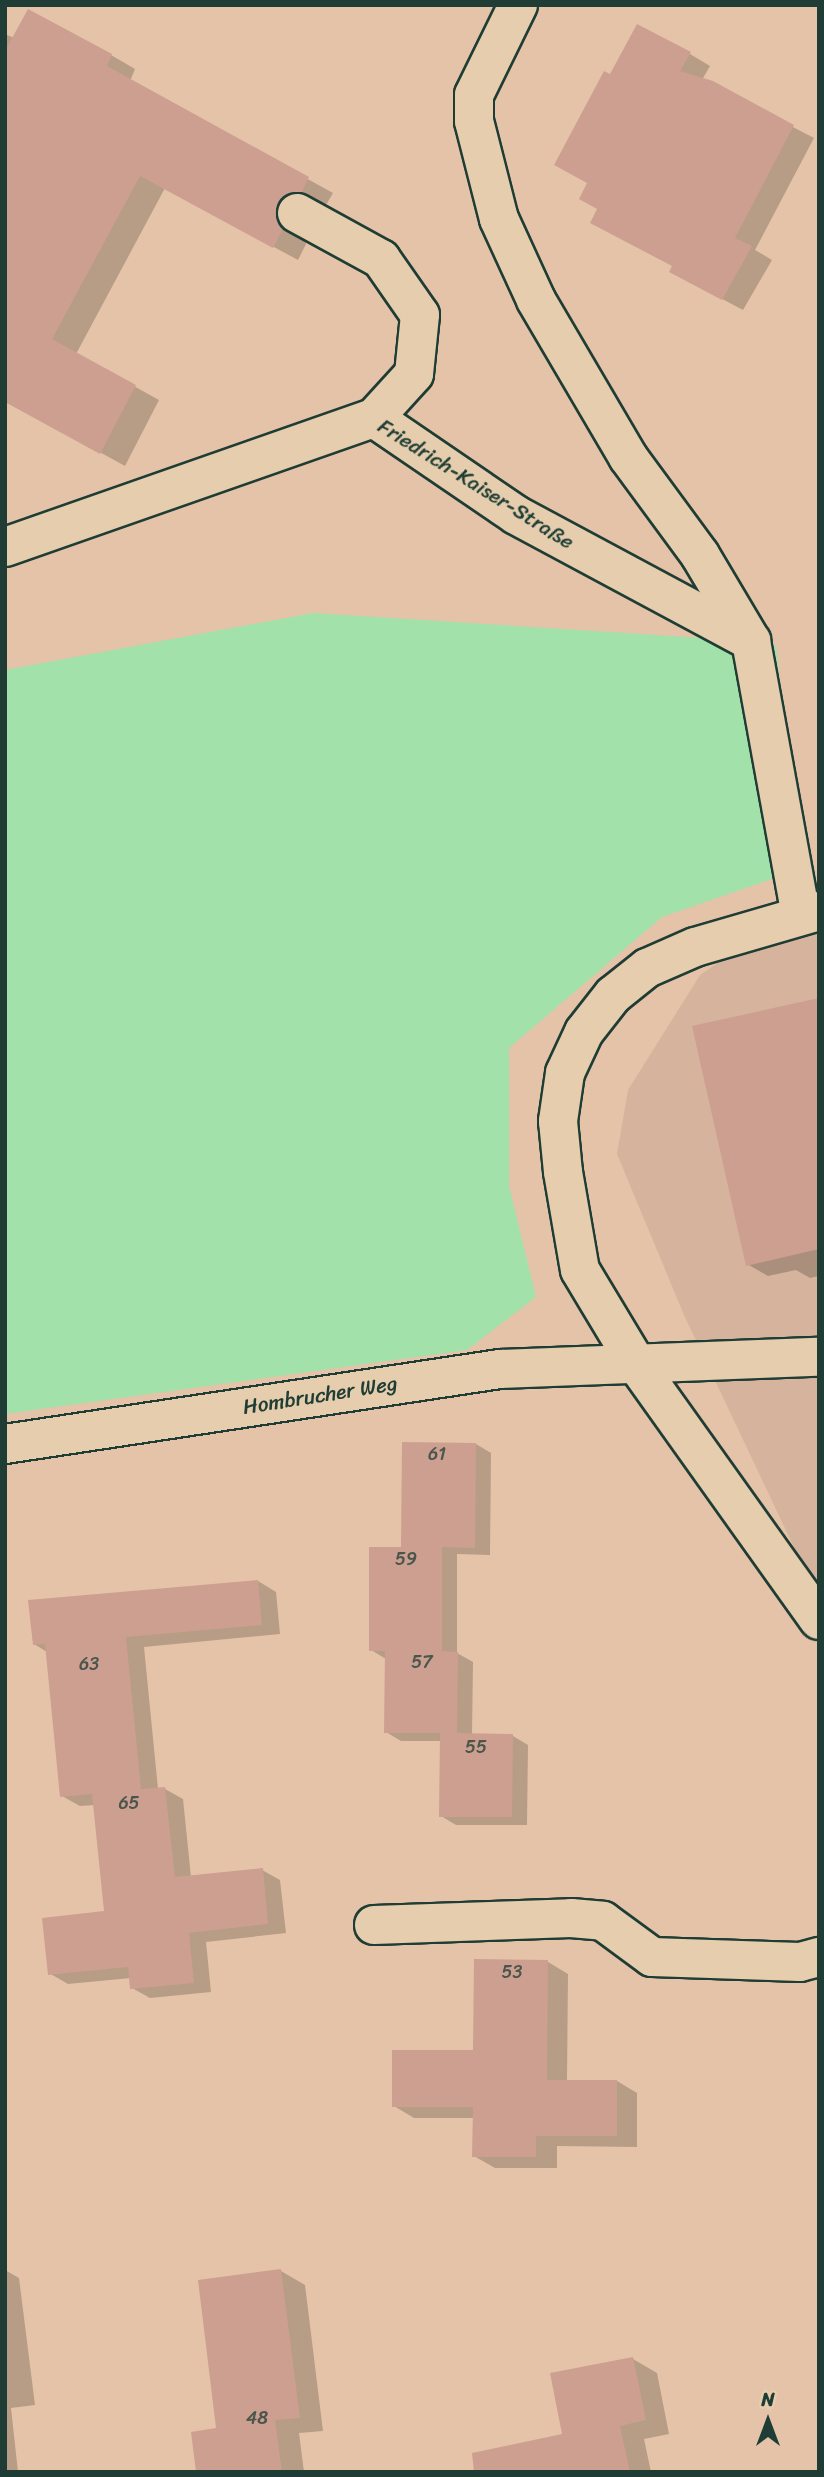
<!DOCTYPE html>
<html>
<head>
<meta charset="utf-8">
<style>
	body { margin:0 }
	#map { position:relative; width:824px; height:2477px; overflow:hidden; background:#e5c3a8; font-family:Sriracha,sans-serif }
	div>[style] { position:absolute }
	.built>* { inset:0; background:#d6b39d }
	.green>* { inset:0; background:#a2e1aa }
	.shadow>* { inset:0; background:#0003 }
	.building>* { inset:0; background:#cd9f90 }
	.roads { filter:drop-shadow(2px 0 #1f3d34) drop-shadow(-2px 0 #1f3d34) drop-shadow(0 2px #1f3d34) drop-shadow(0 -2px #1f3d34) }
	.minor>* { height:38px; margin:-19px; padding:0 19px; transform-origin:19px; border-radius:19px; background:#e5cdad }
	span { translate:-50% -50%; white-space:nowrap; text-align:center; line-height:1.15; -webkit-text-stroke:5px #e5cdad; paint-order:stroke }
	.number-label { font-size:18px; color:#4a564b }
	.number-label span { -webkit-text-stroke-width:0 }
	.street-label { font-size:21px; color:#1f3d34 }
	.frame { position:absolute; inset:0; border:7px solid #1f3d34; pointer-events:none }
	.north { position:absolute; left:733px; top:2386px; width:70px; height:70px; -webkit-text-stroke:5px #e5cdad; paint-order:stroke; rotate:0deg; font-size:19px; font-weight:700; line-height:28px; text-align:center; color:#1f3d34 }
	.north::after { content:''; display:block; margin:auto; width:24px; height:32px; background:#1f3d34; clip-path:polygon(50% 0,100% 100%,50% 72%,0 100%) }
</style>
</head>
<body>
<div id="map">
	<div class="built">
		<div style="clip-path:polygon(819px 893px,819px 1600px,684px 1315px,617px 1154px,628px 1090px,700px 975px)"></div>
	</div>
	<div class="green">
		<div style="clip-path:polygon(313px 613px,751px 641px,776px 646px,801px 869px,662px 917px,509px 1048px,509px 1186px,536px 1297px,467px 1350px,5px 1414px,5px 670px)"></div>
	</div>
	<div class="shadow">
		<div style="clip-path:polygon(5px 34px,14px 38px,111px 55px,135px 69px,130px 81px,333px 193px,326px 205px,311px 207px,299px 229px,306px 244px,298px 260px,165px 188px,76px 354px,159px 400px,125px 466px,5px 400px)"></div>
		<div style="clip-path:polygon(690px 54px,710px 66px,702px 80px,814px 138px,755px 250px,772px 260px,743px 310px,692px 283px,589px 183px,611px 77px)"></div>
		<div style="clip-path:polygon(819px 1000px,819px 1276px,810px 1278px,796px 1270px,768px 1276px,747px 1264px)"></div>
		<div style="clip-path:polygon(476px 1444px,491px 1453px,490px 1555px,457px 1554px,457px 1653px,473px 1662px,472px 1735px,513px 1736px,528px 1745px,527px 1825px,456px 1825px,441px 1816px,441px 1741px,401px 1741px,386px 1732px,386px 1659px,371px 1650px,403px 1548px)"></div>
		<div style="clip-path:polygon(258px 1581px,276px 1592px,280px 1634px,144px 1647px,158px 1789px,165px 1789px,183px 1799px,191px 1877px,262px 1870px,280px 1880px,286px 1933px,206px 1942px,211px 1992px,150px 1998px,132px 1988px,131px 1978px,68px 1984px,49px 1973px,106px 1913px,95px 1805px,80px 1806px,62px 1796px,47px 1652px,34px 1644px)"></div>
		<div style="clip-path:polygon(548px 1962px,568px 1974px,567px 2081px,617px 2081px,637px 2093px,637px 2147px,557px 2146px,557px 2168px,495px 2168px,474px 2156px,475px 2118px,414px 2118px,394px 2106px,475px 2052px)"></div>
		<div style="clip-path:polygon(5px 2270px,19px 2278px,35px 2405px,11px 2408px,18px 2472px,5px 2472px)"></div>
		<div style="clip-path:polygon(281px 2271px,305px 2285px,323px 2431px,299px 2433px,304px 2472px,198px 2472px,218px 2430px)"></div>
		<div style="clip-path:polygon(633px 2359px,657px 2373px,669px 2434px,644px 2439px,651px 2472px,545px 2472px,564px 2435px)"></div>
	</div>
	<div class="building">
		<div style="clip-path:polygon(28px 9px,112px 54px,107px 66px,309px 177px,302px 192px,286px 194px,278px 203px,275px 214px,283px 229px,273px 248px,140px 176px,52px 339px,136px 385px,100px 454px,5px 402px,5px 51px)"></div>
		<div style="clip-path:polygon(637px 24px,691px 52px,680px 71px,713px 81px,794px 125px,735px 238px,752px 246px,722px 300px,669px 272px,672px 266px,590px 223px,597px 209px,579px 199px,587px 183px,554px 165px,604px 71px,610px 74px)"></div>
		<div style="clip-path:polygon(819px 998px,819px 1249px,746px 1266px,692px 1026px)"></div>
		<div style="clip-path:polygon(402px 1442px,476px 1443px,475px 1548px,442px 1547px,442px 1651px,458px 1652px,457px 1733px,513px 1734px,512px 1817px,439px 1817px,440px 1733px,384px 1733px,385px 1651px,369px 1651px,369px 1547px,401px 1547px)"></div>
		<div style="clip-path:polygon(258px 1580px,262px 1625px,126px 1637px,141px 1789px,165px 1787px,175px 1877px,263px 1868px,268px 1924px,189px 1933px,194px 1983px,130px 1989px,128px 1967px,48px 1975px,42px 1918px,104px 1911px,92px 1794px,60px 1797px,45px 1644px,33px 1645px,28px 1600px)"></div>
		<div style="clip-path:polygon(474px 1959px,548px 1960px,547px 2080px,617px 2080px,617px 2136px,536px 2136px,536px 2157px,472px 2157px,473px 2107px,392px 2107px,392px 2050px,473px 2050px)"></div>
		<div style="clip-path:polygon(281px 2269px,300px 2418px,275px 2420px,282px 2472px,196px 2472px,191px 2432px,216px 2428px,198px 2280px)"></div>
		<div style="clip-path:polygon(633px 2357px,646px 2420px,620px 2426px,630px 2472px,474px 2472px,472px 2453px,562px 2434px,550px 2373px)"></div>
	</div>
	<div class="roads">
		<div class="minor">
			<div style="left:518px;top:5px;width:100px;rotate:116.1deg"></div>
			<div style="left:474px;top:95px;width:26px;rotate:90deg"></div>
			<div style="left:474px;top:121px;width:101px;rotate:75.7deg"></div>
			<div style="left:499px;top:219px;width:89px;rotate:65.4deg"></div>
			<div style="left:536px;top:300px;width:182px;rotate:59.6deg"></div>
			<div style="left:628px;top:457px;width:122px;rotate:53.7deg"></div>
			<div style="left:700px;top:555px;width:100px;rotate:59.3deg"></div>
			<div style="left:751px;top:641px;width:279px;rotate:79.7deg"></div>
			<div style="left:297px;top:213px;width:96px;rotate:28.7deg"></div>
			<div style="left:381px;top:259px;width:68px;rotate:55.1deg"></div>
			<div style="left:420px;top:315px;width:59px;rotate:95.8deg"></div>
			<div style="left:414px;top:374px;width:59px;rotate:132.3deg"></div>
			<div style="left:5px;top:547px;width:391px;rotate:-19.3deg"></div>
			<div style="left:374px;top:418px;width:172px;rotate:34.3deg"></div>
			<div style="left:516px;top:515px;width:267px;rotate:28.2deg"></div>
			<div style="left:819px;top:911px;width:129px;rotate:163.8deg"></div>
			<div style="left:695px;top:947px;width:52px;rotate:156.4deg"></div>
			<div style="left:647px;top:968px;width:43px;rotate:141.5deg"></div>
			<div style="left:613px;top:995px;width:47px;rotate:128.1deg"></div>
			<div style="left:584px;top:1032px;width:45px;rotate:114.9deg"></div>
			<div style="left:565px;top:1073px;width:49px;rotate:98.3deg"></div>
			<div style="left:558px;top:1121px;width:51px;rotate:84.4deg"></div>
			<div style="left:563px;top:1172px;width:99px;rotate:80.2deg"></div>
			<div style="left:580px;top:1270px;width:111px;rotate:59deg"></div>
			<div style="left:637px;top:1365px;width:313px;rotate:54.5deg"></div>
			<div style="left:5px;top:1444px;width:501px;rotate:-8.62deg"></div>
			<div style="left:500px;top:1369px;width:319px;rotate:-2.2deg"></div>
			<div style="left:374px;top:1925px;width:197px;rotate:-2deg"></div>
			<div style="left:571px;top:1918px;width:32px;rotate:5deg"></div>
			<div style="left:603px;top:1921px;width:61px;rotate:36.3deg"></div>
			<div style="left:652px;top:1957px;width:148px;rotate:1.9deg"></div>
			<div style="left:800px;top:1962px;width:20px;rotate:-15deg"></div>
		</div>
	</div>
	<div class="number-label">
		<span style="left:437px;top:1454px">61</span>
		<span style="left:406px;top:1559px">59</span>
		<span style="left:422px;top:1662px">57</span>
		<span style="left:89px;top:1664px">63</span>
		<span style="left:476px;top:1747px">55</span>
		<span style="left:129px;top:1803px">65</span>
		<span style="left:512px;top:1972px">53</span>
		<span style="left:257px;top:2418px">48</span>
	</div>
	<div class="street-label">
		<span style="left:476px;top:484px;rotate:32deg">Friedrich-Kaiser-Straße</span>
		<span style="left:320px;top:1395px;rotate:-9deg">Hombrucher Weg</span>
	</div>
	<div class="frame"></div>
	<div class="north">N</div>
</div>
</body>
</html>
